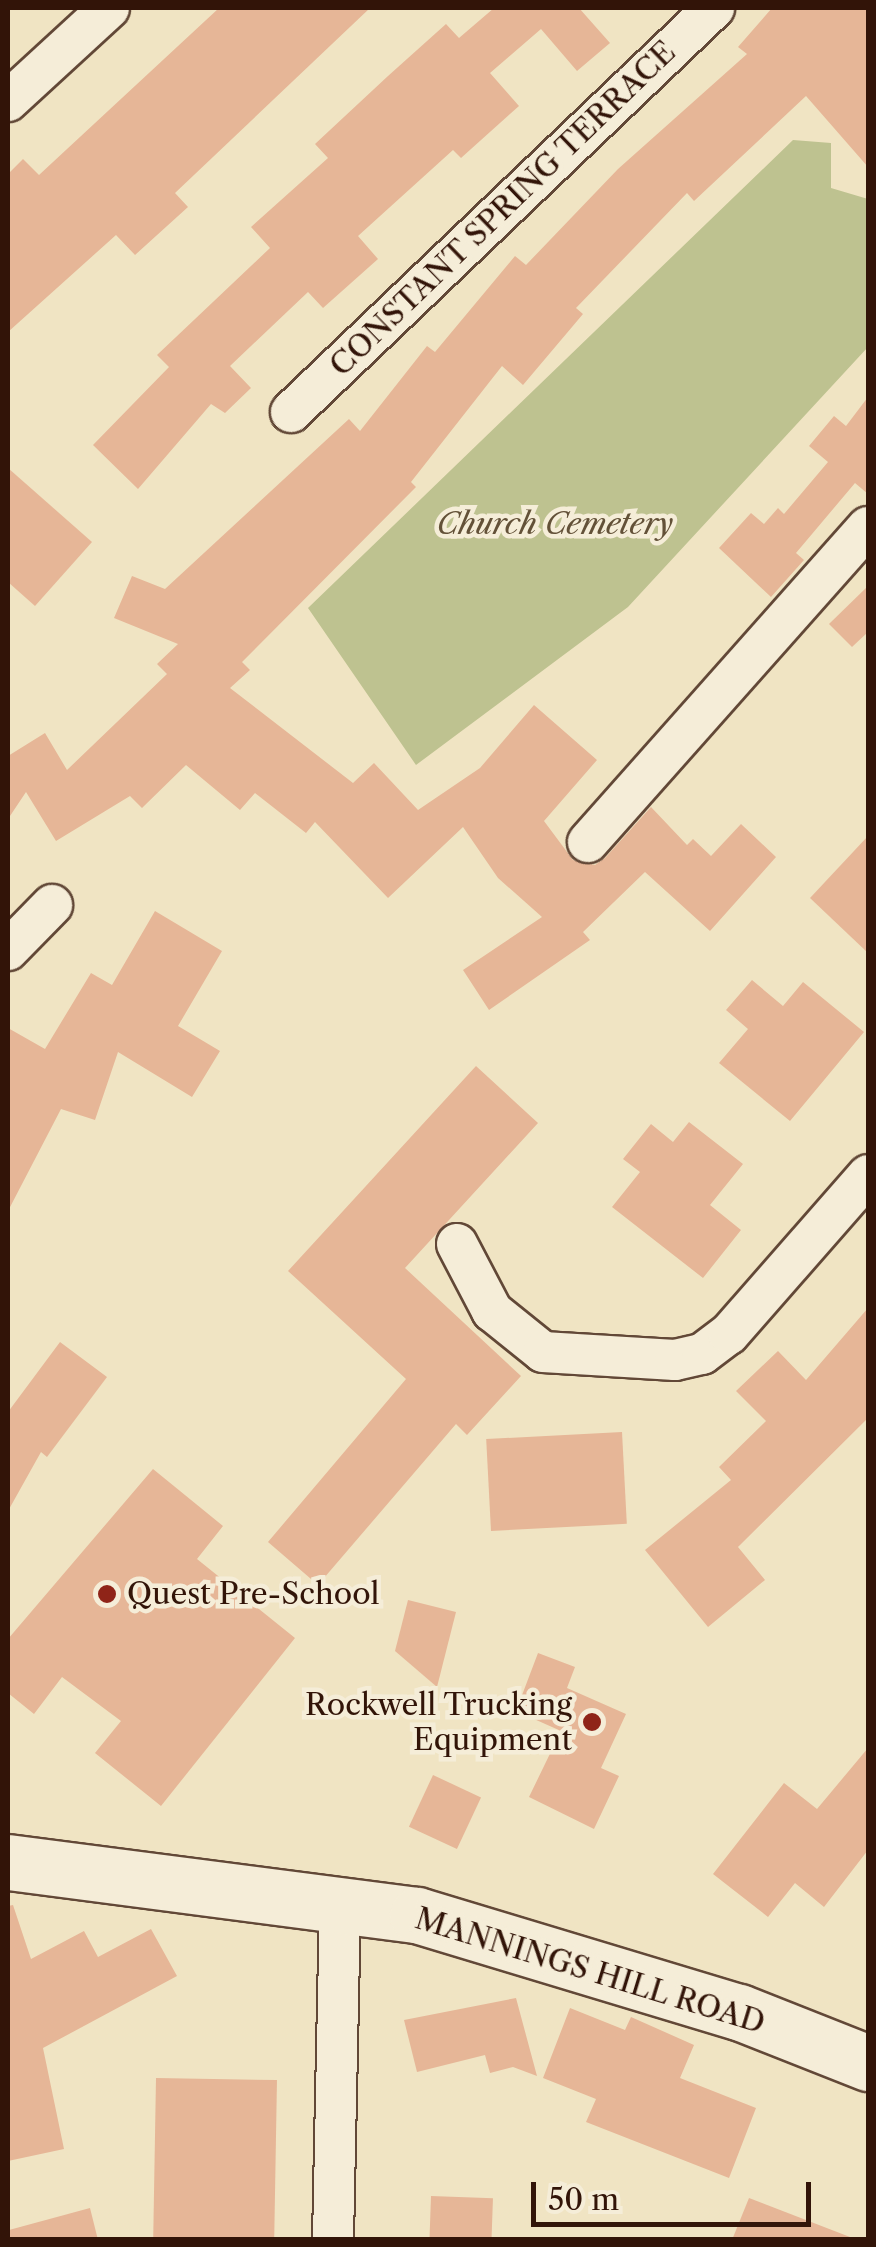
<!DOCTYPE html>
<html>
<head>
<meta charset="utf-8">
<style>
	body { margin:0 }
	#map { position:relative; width:876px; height:2247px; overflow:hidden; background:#f0e4c3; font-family:"Libre Caslon Text",serif }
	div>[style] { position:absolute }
	.green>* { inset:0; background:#bec290 }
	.building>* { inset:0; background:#e6b697; transform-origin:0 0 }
	.roads { filter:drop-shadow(2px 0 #624837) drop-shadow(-2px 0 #624837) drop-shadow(0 2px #624837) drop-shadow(0 -2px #624837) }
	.minor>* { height:40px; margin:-20px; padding:0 20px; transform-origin:20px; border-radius:20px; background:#f5edd8 }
	.secondary>* { height:55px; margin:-27.5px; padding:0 27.5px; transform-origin:27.5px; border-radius:27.5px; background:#f5edd8 }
	.dots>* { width:28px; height:28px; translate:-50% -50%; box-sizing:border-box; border:5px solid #f5edd8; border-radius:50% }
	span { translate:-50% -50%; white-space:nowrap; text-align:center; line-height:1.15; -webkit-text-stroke:9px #f5edd8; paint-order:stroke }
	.street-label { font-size:30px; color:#321408 }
	.park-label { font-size:30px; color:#635138; font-style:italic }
	.poi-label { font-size:30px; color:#321408 }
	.left { translate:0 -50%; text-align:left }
	.right { translate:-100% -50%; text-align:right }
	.frame { position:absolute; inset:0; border:10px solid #321408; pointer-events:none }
	.scale { position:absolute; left:531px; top:2182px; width:280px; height:45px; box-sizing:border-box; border:5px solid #321408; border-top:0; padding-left:12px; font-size:30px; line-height:35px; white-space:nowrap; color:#321408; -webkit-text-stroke:8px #f5edd8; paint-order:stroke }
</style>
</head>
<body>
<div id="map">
	<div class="green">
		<div style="clip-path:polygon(793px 140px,831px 143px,831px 188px,868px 199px,868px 347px,628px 607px,416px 765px,308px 608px)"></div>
	</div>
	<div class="building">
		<div style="clip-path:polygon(219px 8px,370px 8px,175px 193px,188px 207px,135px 255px,116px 235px,8px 332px,8px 174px,23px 159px,39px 175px)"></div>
		<div style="clip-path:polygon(494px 8px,579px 8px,610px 43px,577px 71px,541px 29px,490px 73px,519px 106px,461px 158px,453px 150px,358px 236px,378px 259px,323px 308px,308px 292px,230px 366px,251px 388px,225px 413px,211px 404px,138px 489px,93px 445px,169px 367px,157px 355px,270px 248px,251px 227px,328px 158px,315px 144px,388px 76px,446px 24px,459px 38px)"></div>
		<div style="clip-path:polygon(772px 8px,868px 8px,868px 167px,806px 96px,694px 201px,687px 193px,576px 308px,583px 314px,523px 385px,502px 366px,411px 482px,416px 487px,242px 662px,250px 670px,230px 688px,353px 783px,374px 763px,418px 810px,480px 768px,534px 705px,597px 760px,544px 821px,573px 860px,595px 865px,605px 858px,651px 807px,687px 845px,693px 839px,711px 856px,741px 824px,776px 857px,710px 931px,645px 872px,583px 932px,590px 940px,489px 1010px,463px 970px,542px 917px,498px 878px,463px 827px,388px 898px,315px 822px,306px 833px,255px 793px,240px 810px,186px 765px,142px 808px,130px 796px,56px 841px,26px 792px,8px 819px,8px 756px,45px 733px,67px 770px,167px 674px,157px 664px,178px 644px,114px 618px,132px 576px,165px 589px,349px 419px,360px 431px,427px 346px,435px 352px,515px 256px,526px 265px,618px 169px,747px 54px,738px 47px)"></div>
		<div style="clip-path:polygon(868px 397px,868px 494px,855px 483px,796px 553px,804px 560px,771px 597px,719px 548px,751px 513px,764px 524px,778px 508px,784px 514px,828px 462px,809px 446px,834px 416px,846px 426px)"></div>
		<div style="clip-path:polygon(8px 468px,92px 542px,35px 606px,8px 582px)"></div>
		<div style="clip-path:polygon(868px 586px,868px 632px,852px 647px,829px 624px)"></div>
		<div style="clip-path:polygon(868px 836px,868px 953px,810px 898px)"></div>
		<div style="clip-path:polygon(155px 911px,222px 951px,178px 1026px,220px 1051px,192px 1097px,118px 1052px,95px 1120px,61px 1109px,8px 1211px,8px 1028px,45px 1049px,91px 973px,112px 985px)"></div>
		<div style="clip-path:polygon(752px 980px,783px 1006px,803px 982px,864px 1032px,790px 1121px,719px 1063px,748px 1029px,726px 1010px)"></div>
		<div style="clip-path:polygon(476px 1066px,538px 1123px,405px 1268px,521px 1376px,467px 1435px,456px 1424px,318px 1585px,268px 1542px,406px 1379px,288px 1271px)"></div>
		<div style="clip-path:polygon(689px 1122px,743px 1164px,710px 1205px,741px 1230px,703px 1278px,612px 1207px,640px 1172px,623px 1159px,651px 1124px,673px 1142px)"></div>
		<div style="clip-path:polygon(868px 1308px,868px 1418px,738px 1547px,765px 1580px,708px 1627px,645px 1550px,731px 1480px,719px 1467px,766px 1421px,736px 1391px,778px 1351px,806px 1380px)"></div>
		<div style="clip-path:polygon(60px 1342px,107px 1377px,47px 1457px,41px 1452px,8px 1511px,8px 1412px)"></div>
		<div style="left:622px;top:1432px;width:92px;height:136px;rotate:87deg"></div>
		<div style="clip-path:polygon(153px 1469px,223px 1526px,197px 1559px,295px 1638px,161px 1806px,95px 1753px,121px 1721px,62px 1677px,34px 1714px,8px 1693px,8px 1639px)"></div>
		<div style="clip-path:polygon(408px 1600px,456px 1612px,437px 1687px,395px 1651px)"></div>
		<div style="clip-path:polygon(538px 1653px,575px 1667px,567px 1688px,626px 1714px,601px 1768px,619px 1776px,594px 1829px,529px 1797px,561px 1731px,516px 1711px)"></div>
		<div style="clip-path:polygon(868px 1748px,868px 1850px,824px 1907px,795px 1883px,768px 1917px,713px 1874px,784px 1783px,817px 1809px)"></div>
		<div style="left:433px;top:1775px;width:53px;height:57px;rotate:25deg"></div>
		<div style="clip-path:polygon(13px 1905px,31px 1959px,84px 1931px,98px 1957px,151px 1929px,177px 1976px,43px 2048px,64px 2149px,8px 2161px,8px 1906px)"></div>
		<div style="clip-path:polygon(516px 1998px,537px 2076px,513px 2067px,490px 2073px,485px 2055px,417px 2072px,404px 2020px)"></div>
		<div style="clip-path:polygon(570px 2008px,625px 2030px,631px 2017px,694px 2045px,680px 2078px,756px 2108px,729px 2178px,586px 2122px,596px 2099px,543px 2078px)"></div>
		<div style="left:156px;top:2078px;width:121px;height:162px;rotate:1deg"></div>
		<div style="left:431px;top:2196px;width:62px;height:44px;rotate:2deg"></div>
		<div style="clip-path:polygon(749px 2198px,850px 2237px,850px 2240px,732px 2240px)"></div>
		<div style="clip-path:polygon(90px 2208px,98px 2240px,10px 2240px,9px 2230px)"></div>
	</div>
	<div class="roads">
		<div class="minor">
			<div style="left:8px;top:101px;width:137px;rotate:-42.6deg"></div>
			<div style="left:291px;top:412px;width:585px;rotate:-43.68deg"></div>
			<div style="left:588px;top:842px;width:421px;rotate:-48.4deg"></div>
			<div style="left:8px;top:950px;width:63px;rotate:-45.6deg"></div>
			<div style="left:457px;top:1244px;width:76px;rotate:62.4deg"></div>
			<div style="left:492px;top:1311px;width:65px;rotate:38.8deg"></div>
			<div style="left:543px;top:1352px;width:132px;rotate:3.5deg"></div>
			<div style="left:675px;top:1360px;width:28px;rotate:-13deg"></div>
			<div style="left:702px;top:1354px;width:34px;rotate:-37deg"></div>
			<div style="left:729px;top:1334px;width:211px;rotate:-48.8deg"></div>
			<div style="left:333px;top:2240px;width:330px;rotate:-88.8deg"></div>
		</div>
		<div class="secondary">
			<div style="left:8px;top:1862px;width:412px;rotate:7.4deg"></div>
			<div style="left:417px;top:1915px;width:336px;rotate:16.8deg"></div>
			<div style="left:739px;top:2012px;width:139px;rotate:21.6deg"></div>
		</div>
	</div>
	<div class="dots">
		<div style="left:107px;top:1594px;background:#8f2418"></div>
		<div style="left:592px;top:1722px;background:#8f2418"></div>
	</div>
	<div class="street-label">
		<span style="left:503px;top:209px;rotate:-44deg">CONSTANT SPRING TERRACE</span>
		<span style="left:590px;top:1971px;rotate:17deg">MANNINGS HILL ROAD</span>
	</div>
	<div class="park-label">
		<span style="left:555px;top:524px">Church Cemetery</span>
	</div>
	<div class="poi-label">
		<span class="left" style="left:127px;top:1594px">Quest Pre-School</span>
		<span class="right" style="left:572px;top:1722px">Rockwell Trucking<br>Equipment</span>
	</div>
	<div class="frame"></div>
	<div class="scale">50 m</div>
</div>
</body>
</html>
